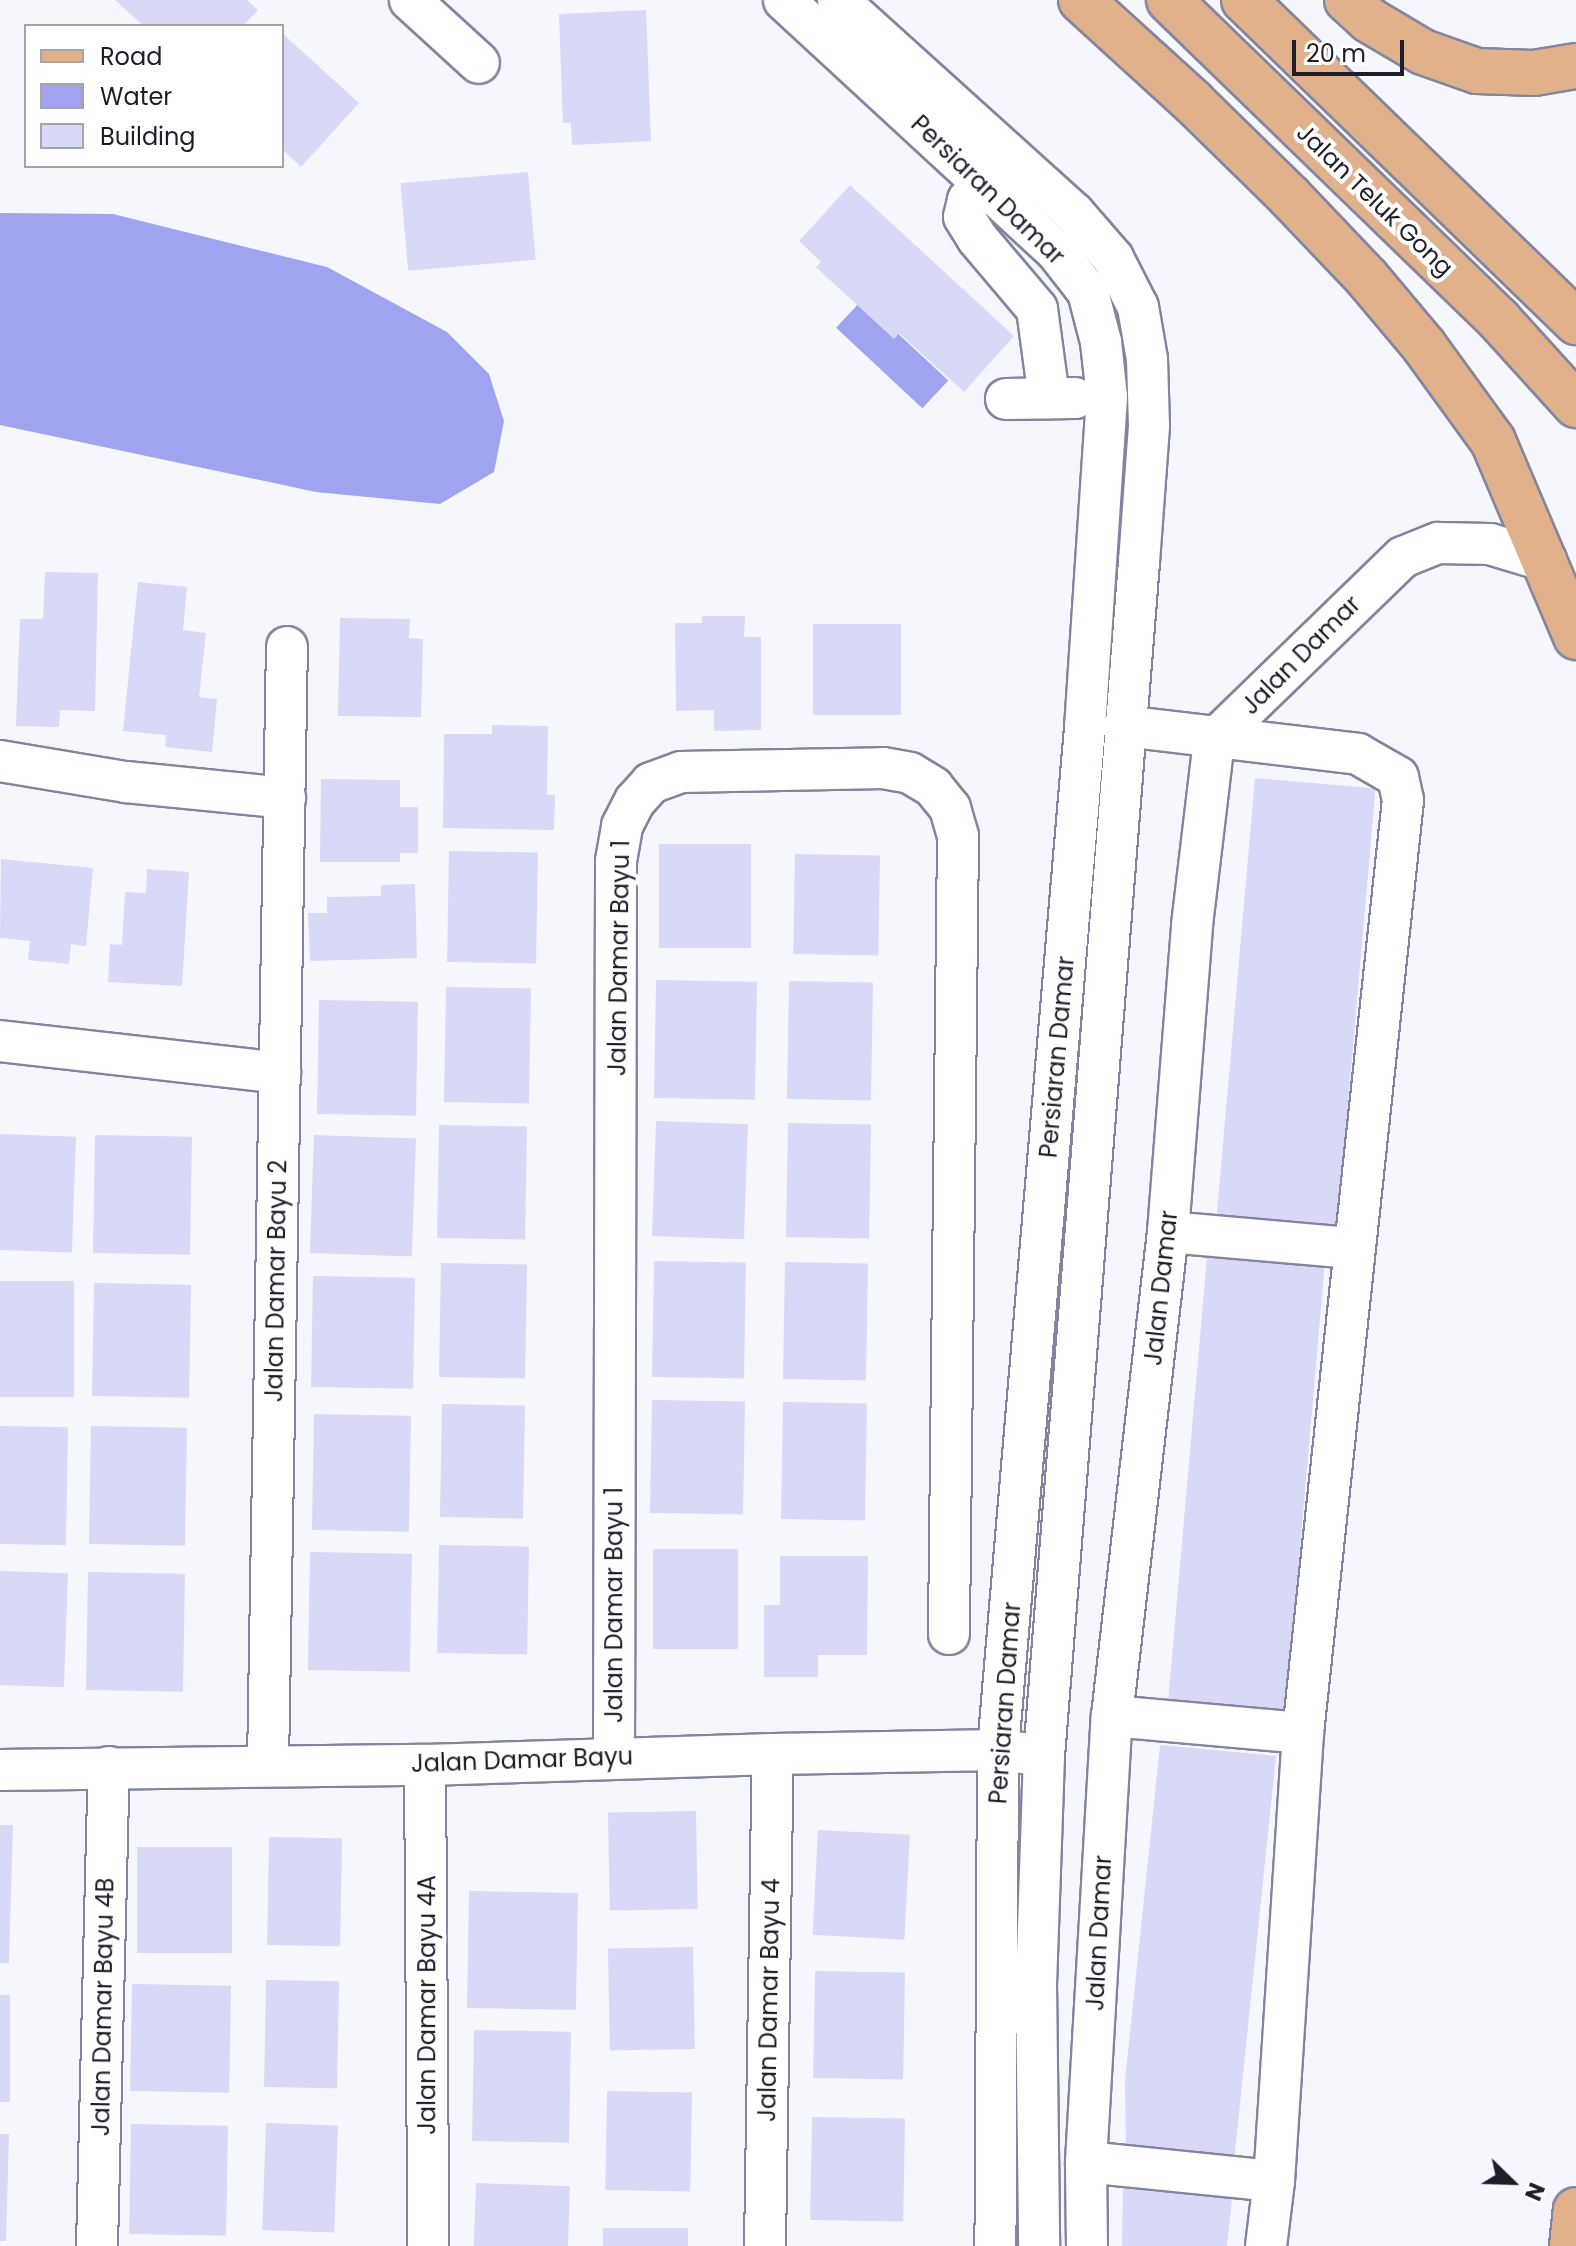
<!DOCTYPE html>
<html>
<head>
<meta charset="utf-8">
<style>
	body { margin:0 }
	#map { position:relative; width:1576px; height:2246px; overflow:hidden; background:#f6f7fd; font-family:Poppins,sans-serif }
	div>[style] { position:absolute }
	.water>* { inset:0; background:#9fa3f0; transform-origin:0 0 }
	.building>* { inset:0; background:#d7d9f6; transform-origin:0 0 }
	.roads { filter:drop-shadow(2px 0 #83859f) drop-shadow(-2px 0 #83859f) drop-shadow(0 2px #83859f) drop-shadow(0 -2px #83859f) }
	.minor>* { height:40px; margin:-20px; padding:0 20px; transform-origin:20px; border-radius:20px; background:#fff }
	.major>* { height:44px; margin:-22px; padding:0 22px; transform-origin:22px; border-radius:22px; background:#e0b18a }
	span { translate:-50% -50%; white-space:nowrap; text-align:center; line-height:1.15; -webkit-text-stroke:8px #fff; paint-order:stroke }
	.street-label { font-size:24px; color:#1d1e28 }
	.legend { position:absolute; left:24px; top:24px; width:260px; height:144px; box-sizing:border-box; background:#fff; border:2px solid #a5a5a9; margin:0; padding:10px 14px; list-style:none; font-size:24px; color:#1d1e28 }
	.legend li { display:flex; align-items:center; gap:16px; height:40px }
	.legend b { width:40px; border:2px solid #a5a5a9 }
	.north { position:absolute; left:1472px; top:2142px; width:80px; height:80px; -webkit-text-stroke:6px #fff; paint-order:stroke; rotate:113deg; font-size:22px; font-weight:700; line-height:32px; text-align:center; color:#1d1e28 }
	.north::after { content:''; display:block; margin:auto; width:28px; height:36px; background:#1d1e28; clip-path:polygon(50% 0,100% 100%,50% 72%,0 100%) }
	.scale { position:absolute; left:1292px; top:40px; width:112px; height:36px; box-sizing:border-box; border:4px solid #1d1e28; border-top:0; padding-left:10px; font-size:24px; line-height:28px; white-space:nowrap; color:#1d1e28; -webkit-text-stroke:6px #fff; paint-order:stroke }
</style>
</head>
<body>
<div id="map">
	<div class="water">
		<div style="clip-path:polygon(0 213px,113px 214px,327px 267px,447px 332px,489px 374px,504px 421px,494px 472px,440px 504px,316px 492px,0 425px)"></div>
		<div style="left:862px;top:300px;width:118px;height:38px;rotate:43deg"></div>
	</div>
	<div class="building">
		<div style="clip-path:polygon(115px 0,247px 0,258px 10px,243px 26px,144px 26px)"></div>
		<div style="clip-path:polygon(646px 10px,651px 141px,572px 145px,571px 123px,563px 123px,559px 14px)"></div>
		<div style="clip-path:polygon(282px 33px,359px 103px,301px 167px,282px 149px)"></div>
		<div style="left:528px;top:172px;width:88px;height:128px;rotate:85deg"></div>
		<div style="clip-path:polygon(850px 185px,1014px 336px,964px 392px,899px 333px,894px 339px,816px 267px,821px 262px,799px 241px)"></div>
		<div style="clip-path:polygon(45px 572px,98px 573px,95px 711px,60px 710px,59px 727px,16px 726px,20px 619px,43px 619px)"></div>
		<div style="clip-path:polygon(138px 582px,187px 587px,183px 630px,206px 633px,199px 697px,217px 699px,212px 752px,165px 747px,166px 735px,123px 731px)"></div>
		<div style="clip-path:polygon(702px 616px,745px 616px,744px 637px,761px 637px,761px 730px,714px 731px,714px 710px,676px 711px,675px 623px,702px 623px)"></div>
		<div style="clip-path:polygon(340px 618px,410px 619px,409px 638px,423px 639px,421px 717px,338px 716px)"></div>
		<div style="left:813px;top:624px;width:88px;height:91px"></div>
		<div style="clip-path:polygon(492px 725px,548px 726px,547px 795px,555px 795px,554px 830px,443px 828px,444px 734px,492px 734px)"></div>
		<div style="left:1255px;top:778px;width:121px;height:451px;rotate:5deg"></div>
		<div style="clip-path:polygon(321px 779px,400px 780px,400px 807px,418px 807px,418px 853px,400px 853px,400px 862px,320px 862px)"></div>
		<div style="left:659px;top:844px;width:92px;height:104px"></div>
		<div style="left:449px;top:851px;width:89px;height:111px;rotate:1deg"></div>
		<div style="left:795px;top:854px;width:85px;height:100px;rotate:1deg"></div>
		<div style="clip-path:polygon(1px 859px,93px 868px,86px 946px,71px 944px,69px 964px,28px 960px,30px 941px,0 938px)"></div>
		<div style="clip-path:polygon(147px 869px,189px 872px,182px 986px,108px 982px,110px 944px,122px 945px,125px 892px,146px 893px)"></div>
		<div style="clip-path:polygon(415px 884px,417px 958px,310px 961px,308px 913px,327px 913px,327px 897px,381px 896px,381px 885px)"></div>
		<div style="left:656px;top:980px;width:101px;height:118px;rotate:1deg"></div>
		<div style="left:789px;top:981px;width:84px;height:118px;rotate:1deg"></div>
		<div style="left:446px;top:987px;width:85px;height:115px;rotate:1deg"></div>
		<div style="left:319px;top:1000px;width:99px;height:114px;rotate:1deg"></div>
		<div style="left:656px;top:1121px;width:92px;height:115px;rotate:2deg"></div>
		<div style="left:788px;top:1123px;width:83px;height:114px;rotate:1deg"></div>
		<div style="left:439px;top:1125px;width:88px;height:113px;rotate:1deg"></div>
		<div style="left:0;top:1134px;width:76px;height:116px;rotate:2deg"></div>
		<div style="left:95px;top:1135px;width:97px;height:118px;rotate:1deg"></div>
		<div style="left:314px;top:1135px;width:102px;height:118px;rotate:2deg"></div>
		<div style="left:1207px;top:1257px;width:118px;height:452px;rotate:5deg"></div>
		<div style="left:654px;top:1261px;width:92px;height:116px;rotate:1deg"></div>
		<div style="left:785px;top:1262px;width:83px;height:117px;rotate:1deg"></div>
		<div style="left:441px;top:1263px;width:86px;height:114px;rotate:1deg"></div>
		<div style="left:313px;top:1276px;width:102px;height:111px;rotate:1deg"></div>
		<div style="left:0;top:1281px;width:74px;height:116px"></div>
		<div style="left:94px;top:1283px;width:97px;height:113px;rotate:1deg"></div>
		<div style="left:652px;top:1400px;width:93px;height:113px;rotate:1deg"></div>
		<div style="left:783px;top:1402px;width:84px;height:117px;rotate:1deg"></div>
		<div style="left:442px;top:1404px;width:83px;height:113px;rotate:1deg"></div>
		<div style="left:314px;top:1414px;width:97px;height:116px;rotate:1deg"></div>
		<div style="left:0;top:1426px;width:68px;height:118px;rotate:1deg"></div>
		<div style="left:91px;top:1426px;width:96px;height:118px;rotate:1deg"></div>
		<div style="left:439px;top:1545px;width:90px;height:108px;rotate:1deg"></div>
		<div style="left:653px;top:1549px;width:85px;height:100px"></div>
		<div style="left:310px;top:1552px;width:102px;height:118px;rotate:1deg"></div>
		<div style="clip-path:polygon(780px 1556px,868px 1556px,867px 1655px,818px 1655px,818px 1677px,764px 1677px,764px 1605px,780px 1605px)"></div>
		<div style="left:0;top:1571px;width:68px;height:114px;rotate:2deg"></div>
		<div style="left:88px;top:1572px;width:97px;height:118px;rotate:1deg"></div>
		<div style="clip-path:polygon(1160px 1745px,1276px 1756px,1234px 2162px,1126px 2152px,1125px 2081px)"></div>
		<div style="left:696px;top:1811px;width:98px;height:88px;rotate:89deg"></div>
		<div style="clip-path:polygon(0 1825px,13px 1825px,9px 1963px,0 1963px)"></div>
		<div style="left:818px;top:1830px;width:92px;height:105px;rotate:3deg"></div>
		<div style="left:269px;top:1837px;width:73px;height:108px;rotate:1deg"></div>
		<div style="left:137px;top:1847px;width:95px;height:106px"></div>
		<div style="left:469px;top:1891px;width:109px;height:117px;rotate:1deg"></div>
		<div style="left:693px;top:1947px;width:102px;height:85px;rotate:89deg"></div>
		<div style="left:815px;top:1971px;width:90px;height:107px;rotate:1deg"></div>
		<div style="left:266px;top:1980px;width:73px;height:107px;rotate:1deg"></div>
		<div style="left:132px;top:1984px;width:99px;height:107px;rotate:1deg"></div>
		<div style="left:0;top:1995px;width:10px;height:107px"></div>
		<div style="left:474px;top:2030px;width:97px;height:111px;rotate:1deg"></div>
		<div style="left:607px;top:2091px;width:85px;height:99px;rotate:1deg"></div>
		<div style="left:812px;top:2117px;width:93px;height:103px;rotate:1deg"></div>
		<div style="left:266px;top:2123px;width:72px;height:107px;rotate:2deg"></div>
		<div style="left:131px;top:2124px;width:97px;height:110px;rotate:1deg"></div>
		<div style="clip-path:polygon(0 2134px,9px 2134px,6px 2241px,0 2241px)"></div>
		<div style="left:476px;top:2183px;width:94px;height:63px;rotate:2deg"></div>
		<div style="clip-path:polygon(1123px 2188px,1232px 2199px,1227px 2246px,1122px 2246px)"></div>
		<div style="left:688px;top:2228px;width:18px;height:85px;rotate:90deg"></div>
	</div>
	<div class="roads">
		<div class="minor">
			<div style="left:410px;top:0;width:93px;rotate:42.4deg"></div>
			<div style="left:784px;top:0;width:370px;rotate:42.7deg"></div>
			<div style="left:1056px;top:251px;width:52px;rotate:52deg"></div>
			<div style="left:1088px;top:292px;width:52px;rotate:75.4deg"></div>
			<div style="left:1101px;top:342px;width:55px;rotate:83.8deg"></div>
			<div style="left:1107px;top:397px;width:332px;rotate:93.8deg"></div>
			<div style="left:1085px;top:728px;width:1026px;rotate:94.87deg"></div>
			<div style="left:998px;top:1750px;width:496px;rotate:90.3deg"></div>
			<div style="left:838px;top:0;width:318px;rotate:42.1deg"></div>
			<div style="left:1074px;top:213px;width:60px;rotate:49.1deg"></div>
			<div style="left:1113px;top:258px;width:55px;rotate:63deg"></div>
			<div style="left:1138px;top:307px;width:53px;rotate:80.2deg"></div>
			<div style="left:1147px;top:359px;width:67px;rotate:88.3deg"></div>
			<div style="left:1149px;top:426px;width:136px;rotate:94.2deg"></div>
			<div style="left:1139px;top:562px;width:1198px;rotate:94.55deg"></div>
			<div style="left:1044px;top:1756px;width:228px;rotate:92deg"></div>
			<div style="left:1036px;top:1984px;width:262px;rotate:89.3deg"></div>
			<div style="left:984px;top:181px;width:25px;rotate:130deg"></div>
			<div style="left:968px;top:200px;width:17px;rotate:103deg"></div>
			<div style="left:964px;top:217px;width:25px;rotate:58deg"></div>
			<div style="left:977px;top:238px;width:93px;rotate:49.8deg"></div>
			<div style="left:1037px;top:309px;width:90px;rotate:82.3deg"></div>
			<div style="left:1006px;top:399px;width:69px;rotate:-0.8deg"></div>
			<div style="left:1124px;top:726px;width:236px;rotate:6.8deg"></div>
			<div style="left:1358px;top:754px;width:46px;rotate:29.9deg"></div>
			<div style="left:1398px;top:777px;width:24px;rotate:78deg"></div>
			<div style="left:1403px;top:800px;width:938px;rotate:96.12deg"></div>
			<div style="left:1303px;top:1733px;width:449px;rotate:93.7deg"></div>
			<div style="left:1274px;top:2181px;width:65px;rotate:97deg"></div>
			<div style="left:0;top:761px;width:128px;rotate:9.5deg"></div>
			<div style="left:126px;top:782px;width:160px;rotate:5.7deg"></div>
			<div style="left:0;top:1041px;width:282px;rotate:6.5deg"></div>
			<div style="left:1168px;top:1232px;width:185px;rotate:5deg"></div>
			<div style="left:1112px;top:1716px;width:192px;rotate:5.1deg"></div>
			<div style="left:614px;top:1756px;width:895px;rotate:-89.87deg"></div>
			<div style="left:616px;top:861px;width:36px;rotate:-80deg"></div>
			<div style="left:622px;top:826px;width:28px;rotate:-63deg"></div>
			<div style="left:635px;top:801px;width:24px;rotate:-48deg"></div>
			<div style="left:651px;top:783px;width:32px;rotate:-20deg"></div>
			<div style="left:681px;top:772px;width:202px;rotate:-1.1deg"></div>
			<div style="left:883px;top:768px;width:27px;rotate:10deg"></div>
			<div style="left:910px;top:773px;width:27px;rotate:31deg"></div>
			<div style="left:933px;top:787px;width:27px;rotate:51deg"></div>
			<div style="left:950px;top:808px;width:29px;rotate:74deg"></div>
			<div style="left:958px;top:836px;width:798px;rotate:90.65deg"></div>
			<div style="left:268px;top:1764px;width:1117px;rotate:-89.03deg"></div>
			<div style="left:425px;top:1765px;width:481px;rotate:89.6deg"></div>
			<div style="left:0;top:1770px;width:425px;rotate:-0.7deg"></div>
			<div style="left:425px;top:1765px;width:348px;rotate:-1.8deg"></div>
			<div style="left:773px;top:1754px;width:225px;rotate:-1deg"></div>
			<div style="left:998px;top:1750px;width:26px;rotate:7deg"></div>
			<div style="left:1086px;top:2162px;width:189px;rotate:5.8deg"></div>
			<div style="left:97px;top:2246px;width:479px;rotate:-88.6deg"></div>
			<div style="left:765px;top:2246px;width:492px;rotate:-89.1deg"></div>
			<div style="left:1087px;top:2246px;width:84px;rotate:-90.7deg"></div>
			<div style="left:1086px;top:2162px;width:447px;rotate:-86.7deg"></div>
			<div style="left:1112px;top:1716px;width:487px;rotate:-83.4deg"></div>
			<div style="left:1168px;top:1232px;width:308px;rotate:-85.5deg"></div>
			<div style="left:1192px;top:925px;width:186px;rotate:-83.2deg"></div>
			<div style="left:1214px;top:740px;width:263px;rotate:-44.1deg"></div>
			<div style="left:1403px;top:557px;width:38px;rotate:-22deg"></div>
			<div style="left:1438px;top:543px;width:52px;rotate:1.1deg"></div>
			<div style="left:1490px;top:544px;width:59px;rotate:16.9deg"></div>
		</div>
		<div class="major">
			<div style="left:1081px;top:0;width:151px;rotate:42.3deg"></div>
			<div style="left:1193px;top:102px;width:134px;rotate:44.4deg"></div>
			<div style="left:1289px;top:196px;width:113px;rotate:46.4deg"></div>
			<div style="left:1367px;top:278px;width:89px;rotate:50deg"></div>
			<div style="left:1424px;top:346px;width:117px;rotate:54deg"></div>
			<div style="left:1493px;top:441px;width:213px;rotate:67deg"></div>
			<div style="left:1169px;top:0;width:460px;rotate:44.1deg"></div>
			<div style="left:1499px;top:320px;width:115px;rotate:47.8deg"></div>
			<div style="left:1244px;top:0;width:463px;rotate:44.1deg"></div>
			<div style="left:1347px;top:0;width:30px;rotate:42deg"></div>
			<div style="left:1369px;top:20px;width:63px;rotate:30.7deg"></div>
			<div style="left:1423px;top:52px;width:57px;rotate:19.4deg"></div>
			<div style="left:1477px;top:71px;width:57px;rotate:2deg"></div>
			<div style="left:1534px;top:73px;width:43px;rotate:-9.5deg"></div>
			<div style="left:1572px;top:2246px;width:36px;rotate:-84deg"></div>
		</div>
	</div>
	<div class="street-label">
		<span style="left:988px;top:190px;rotate:44deg">Persiaran Damar</span>
		<span style="left:1375px;top:200px;rotate:44deg">Jalan Teluk Gong</span>
		<span style="left:1301px;top:655px;rotate:-45deg">Jalan Damar</span>
		<span style="left:619px;top:958px;rotate:-89deg">Jalan Damar Bayu 1</span>
		<span style="left:1057px;top:1057px;rotate:-85deg">Persiaran Damar</span>
		<span style="left:276px;top:1281px;rotate:-89deg">Jalan Damar Bayu 2</span>
		<span style="left:1161px;top:1288px;rotate:-84deg">Jalan Damar</span>
		<span style="left:614px;top:1605px;rotate:-90deg">Jalan Damar Bayu 1</span>
		<span style="left:1005px;top:1703px;rotate:-86deg">Persiaran Damar</span>
		<span style="left:522px;top:1760px;rotate:-2deg">Jalan Damar Bayu</span>
		<span style="left:1099px;top:1933px;rotate:-87deg">Jalan Damar</span>
		<span style="left:769px;top:2000px;rotate:-89deg">Jalan Damar Bayu 4</span>
		<span style="left:427px;top:2005px;rotate:-90deg">Jalan Damar Bayu 4A</span>
		<span style="left:103px;top:2007px;rotate:-89deg">Jalan Damar Bayu 4B</span>
	</div>
	<ul class="legend">
	<li><b style="height:10px;background:#e0b18a"></b>Road</li>
	<li><b style="height:22px;background:#9fa3f0"></b>Water</li>
	<li><b style="height:22px;background:#d7d9f6"></b>Building</li>
	</ul>
	<div class="north">N</div>
	<div class="scale">20 m</div>
</div>
</body>
</html>
